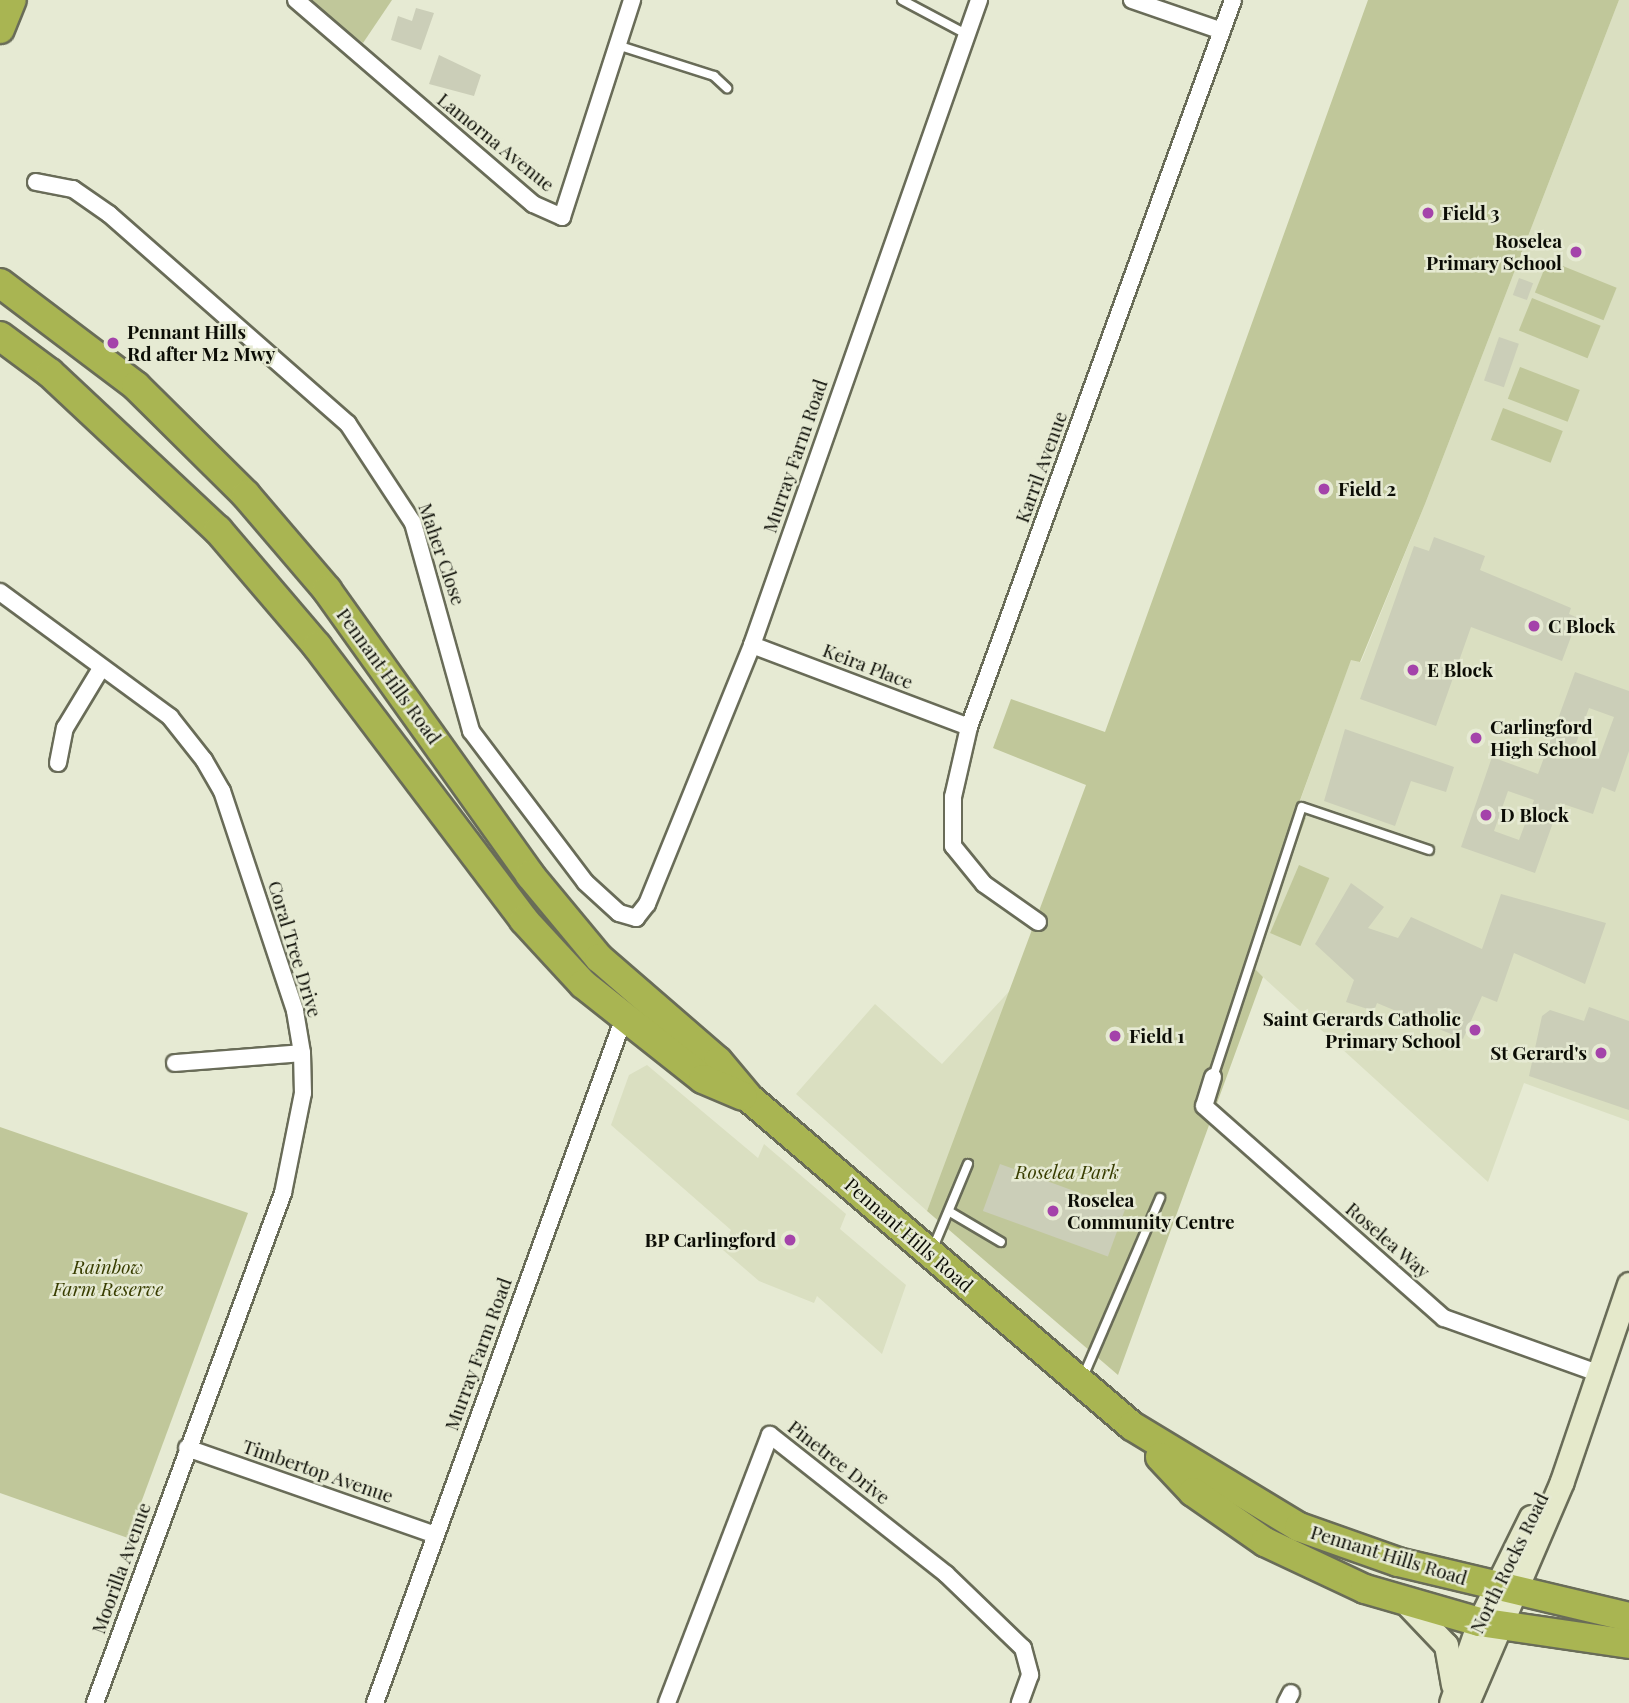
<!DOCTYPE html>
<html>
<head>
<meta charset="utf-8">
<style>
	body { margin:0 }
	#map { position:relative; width:1629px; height:1703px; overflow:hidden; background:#e6ead3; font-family:"Playfair Display",serif }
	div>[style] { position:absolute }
	.built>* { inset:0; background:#dadfc1 }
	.green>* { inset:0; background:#c0c79a; transform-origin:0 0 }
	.building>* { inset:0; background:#cbceb8; transform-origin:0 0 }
	.roads { filter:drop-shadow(2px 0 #696c58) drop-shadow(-2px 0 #696c58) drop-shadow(0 2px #696c58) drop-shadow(0 -2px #696c58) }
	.lane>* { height:8px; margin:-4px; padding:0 4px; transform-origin:4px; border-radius:4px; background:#fff }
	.street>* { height:16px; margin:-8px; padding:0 8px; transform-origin:8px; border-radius:8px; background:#fff }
	.secondary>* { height:23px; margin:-11.5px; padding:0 11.5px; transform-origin:11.5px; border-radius:11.5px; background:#e5e9cb }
	.highway>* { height:28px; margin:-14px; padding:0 14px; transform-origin:14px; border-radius:14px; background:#a9b552 }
	.dots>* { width:19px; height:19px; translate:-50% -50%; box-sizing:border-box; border:4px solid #e6ead3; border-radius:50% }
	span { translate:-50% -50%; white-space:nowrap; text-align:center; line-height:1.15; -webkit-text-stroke:5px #e6ead3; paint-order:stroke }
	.street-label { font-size:19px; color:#0c0d06 }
	.poi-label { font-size:19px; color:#0c0d06; font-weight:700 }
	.left { translate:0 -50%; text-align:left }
	.right { translate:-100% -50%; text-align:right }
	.park-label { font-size:19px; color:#383d00; font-style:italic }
</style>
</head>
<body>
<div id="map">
	<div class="built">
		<div style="clip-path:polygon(1619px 0,1629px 0,1629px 1121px,1524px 1083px,1488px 1182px,1252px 967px,1306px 819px,1295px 815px,1351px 659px,1361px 662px,1425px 504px)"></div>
		<div style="clip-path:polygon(1016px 984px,927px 1211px,796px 1094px,875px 1004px,942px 1064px)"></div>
		<div style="clip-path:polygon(647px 1065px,758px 1158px,764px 1144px,846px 1214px,840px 1229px,906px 1285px,882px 1354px,817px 1296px,814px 1303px,759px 1281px,723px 1250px,731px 1230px,611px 1125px,629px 1075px)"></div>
	</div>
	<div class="green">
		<div style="clip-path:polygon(306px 0,392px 0,363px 43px)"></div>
		<div style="clip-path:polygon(1368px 0,1619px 0,1425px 504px,1360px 662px,1351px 660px,1295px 814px,1306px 818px,1252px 966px,1263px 977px,1118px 1375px,927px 1211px,1086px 785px,993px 748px,1011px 699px,1105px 732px)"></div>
		<div style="left:1548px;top:260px;width:74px;height:35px;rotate:22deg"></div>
		<div style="left:1532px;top:298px;width:74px;height:35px;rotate:22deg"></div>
		<div style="left:1520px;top:367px;width:64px;height:34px;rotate:21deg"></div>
		<div style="left:1503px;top:408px;width:64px;height:34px;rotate:21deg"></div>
		<div style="left:1299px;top:865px;width:33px;height:74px;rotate:23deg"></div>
		<div style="clip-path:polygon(0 1127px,248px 1213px,128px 1538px,0 1493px)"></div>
	</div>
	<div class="building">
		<div style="clip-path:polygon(416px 8px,434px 13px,421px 50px,391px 40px,398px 16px,412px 21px)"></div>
		<div style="clip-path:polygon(439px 55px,481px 75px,474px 96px,429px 84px)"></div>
		<div style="left:1519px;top:278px;width:15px;height:18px;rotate:20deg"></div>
		<div style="left:1499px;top:337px;width:21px;height:46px;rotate:19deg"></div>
		<div style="clip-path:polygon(1434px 537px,1485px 556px,1480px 570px,1571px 608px,1569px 614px,1578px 618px,1562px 661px,1471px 627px,1436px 726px,1360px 699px,1414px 546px,1429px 551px)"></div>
		<div style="clip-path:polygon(evenodd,1575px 672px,1629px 691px,1629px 751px,1615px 792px,1602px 787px,1593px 814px,1560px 803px,1535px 873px,1461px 847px,1492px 757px,1538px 774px,1575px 672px,1589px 708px,1614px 717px,1599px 758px,1574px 749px,1589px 708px,1575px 672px,1508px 791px,1534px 800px,1519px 840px,1494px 831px,1508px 791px)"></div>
		<div style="clip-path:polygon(1345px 729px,1454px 767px,1446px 792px,1411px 781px,1395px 826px,1324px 801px)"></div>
		<div style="clip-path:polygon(1351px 883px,1384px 907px,1368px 928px,1398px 938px,1411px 917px,1482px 949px,1501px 894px,1606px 923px,1585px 984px,1514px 953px,1497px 1002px,1482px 996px,1463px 1039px,1377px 1003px,1374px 1011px,1346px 1002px,1354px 980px,1315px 944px)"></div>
		<div style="clip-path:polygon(1589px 1007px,1629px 1021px,1629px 1110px,1529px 1076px,1542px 1016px,1550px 1010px,1584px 1021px)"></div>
		<div style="left:1000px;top:1164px;width:133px;height:50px;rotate:20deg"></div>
	</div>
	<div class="roads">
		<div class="lane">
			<div style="left:902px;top:0;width:72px;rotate:28deg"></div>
			<div style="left:617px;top:45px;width:102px;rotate:17.7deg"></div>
			<div style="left:714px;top:76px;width:18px;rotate:43deg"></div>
			<div style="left:1213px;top:1077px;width:284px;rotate:-71.8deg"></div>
			<div style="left:1302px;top:807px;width:134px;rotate:18.7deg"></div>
			<div style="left:950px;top:1212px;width:59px;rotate:30.5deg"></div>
			<div style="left:933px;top:1248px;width:91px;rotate:-67.4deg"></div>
			<div style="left:1083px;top:1377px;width:195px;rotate:-66.7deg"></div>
		</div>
		<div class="street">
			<div style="left:296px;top:0;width:313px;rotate:40.7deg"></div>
			<div style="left:533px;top:204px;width:32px;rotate:24deg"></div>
			<div style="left:562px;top:217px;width:228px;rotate:-72.1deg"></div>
			<div style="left:1132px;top:0;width:95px;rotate:19deg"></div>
			<div style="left:36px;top:182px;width:38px;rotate:11deg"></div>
			<div style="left:73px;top:189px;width:44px;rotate:34.8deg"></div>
			<div style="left:109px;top:214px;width:318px;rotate:41.3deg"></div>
			<div style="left:348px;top:424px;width:118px;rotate:56.7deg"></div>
			<div style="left:413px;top:523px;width:216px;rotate:74.4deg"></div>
			<div style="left:471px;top:731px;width:189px;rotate:52.9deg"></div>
			<div style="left:585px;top:882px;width:46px;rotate:42.4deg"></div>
			<div style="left:619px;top:913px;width:18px;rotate:16deg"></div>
			<div style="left:636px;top:918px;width:18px;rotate:-52deg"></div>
			<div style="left:647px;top:904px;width:279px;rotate:-67.9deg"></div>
			<div style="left:752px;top:645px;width:684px;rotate:-70.61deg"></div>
			<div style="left:0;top:592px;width:211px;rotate:36.3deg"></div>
			<div style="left:170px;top:717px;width:55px;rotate:51.7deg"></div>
			<div style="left:204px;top:760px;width:36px;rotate:60deg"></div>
			<div style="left:222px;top:791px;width:232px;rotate:71.6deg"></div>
			<div style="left:295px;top:1011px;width:43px;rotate:80.5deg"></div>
			<div style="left:302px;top:1053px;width:40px;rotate:88.6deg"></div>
			<div style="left:303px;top:1093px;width:102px;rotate:101.3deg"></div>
			<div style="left:283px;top:1193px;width:544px;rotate:110.24deg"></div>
			<div style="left:752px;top:645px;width:232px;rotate:20.7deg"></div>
			<div style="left:58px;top:763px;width:36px;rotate:-79deg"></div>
			<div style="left:65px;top:728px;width:68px;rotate:-58.9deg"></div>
			<div style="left:1038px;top:922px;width:66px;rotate:-144.9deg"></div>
			<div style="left:984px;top:884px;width:49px;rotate:-129.2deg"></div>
			<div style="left:953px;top:846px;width:49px;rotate:-90deg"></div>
			<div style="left:953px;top:797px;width:72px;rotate:-77.1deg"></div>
			<div style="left:969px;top:727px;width:773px;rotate:-70.04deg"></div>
			<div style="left:175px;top:1063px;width:127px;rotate:-4.5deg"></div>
			<div style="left:1213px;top:1077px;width:30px;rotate:107deg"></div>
			<div style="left:1204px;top:1106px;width:320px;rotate:41.5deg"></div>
			<div style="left:1444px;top:1318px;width:164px;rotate:19.7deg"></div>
			<div style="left:187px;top:1448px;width:263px;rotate:19.3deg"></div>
			<div style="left:375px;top:1703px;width:727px;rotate:-70.04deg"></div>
			<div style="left:667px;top:1703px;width:287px;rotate:-69deg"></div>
			<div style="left:770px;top:1435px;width:224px;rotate:38.3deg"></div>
			<div style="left:946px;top:1574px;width:107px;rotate:43.9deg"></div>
			<div style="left:1023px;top:1648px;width:28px;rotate:75deg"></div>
			<div style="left:1030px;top:1675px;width:30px;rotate:110deg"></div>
			<div style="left:1286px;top:1703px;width:11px;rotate:-63deg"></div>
		</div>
		<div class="secondary">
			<div style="left:1405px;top:1602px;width:59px;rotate:46.4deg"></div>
			<div style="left:1446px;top:1645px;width:40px;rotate:80deg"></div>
			<div style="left:1451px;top:1703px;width:86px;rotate:-70.9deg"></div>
			<div style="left:1479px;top:1622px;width:117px;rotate:-63.7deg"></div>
			<div style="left:1467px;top:1703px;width:241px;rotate:-66.8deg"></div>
			<div style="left:1562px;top:1481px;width:208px;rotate:-71.2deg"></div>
		</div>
		<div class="highway">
			<div style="left:0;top:29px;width:31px;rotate:-68deg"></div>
			<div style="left:0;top:283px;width:171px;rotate:37.1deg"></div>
			<div style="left:136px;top:386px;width:155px;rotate:44.7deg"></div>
			<div style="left:246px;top:495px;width:125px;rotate:49.5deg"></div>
			<div style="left:327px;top:590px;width:350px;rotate:54.5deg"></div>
			<div style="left:530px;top:875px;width:108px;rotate:50.3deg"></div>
			<div style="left:599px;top:958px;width:157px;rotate:40.9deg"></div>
			<div style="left:718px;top:1061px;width:48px;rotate:50deg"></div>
			<div style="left:749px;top:1098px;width:504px;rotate:40.58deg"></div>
			<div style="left:1132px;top:1426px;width:195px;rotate:31.2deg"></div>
			<div style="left:1299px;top:1527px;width:105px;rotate:19.5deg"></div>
			<div style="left:1398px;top:1562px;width:237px;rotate:13.4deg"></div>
			<div style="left:0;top:336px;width:62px;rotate:36.5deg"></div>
			<div style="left:50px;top:373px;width:230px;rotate:43.1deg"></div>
			<div style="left:218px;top:530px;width:153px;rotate:49.5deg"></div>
			<div style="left:317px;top:646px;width:343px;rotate:52.9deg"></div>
			<div style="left:524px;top:920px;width:87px;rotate:47.3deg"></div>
			<div style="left:583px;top:984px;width:153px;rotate:38.4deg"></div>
			<div style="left:703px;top:1079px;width:43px;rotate:23deg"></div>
			<div style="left:1160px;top:1457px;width:48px;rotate:46.7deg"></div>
			<div style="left:1193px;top:1492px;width:88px;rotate:34.8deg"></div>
			<div style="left:1265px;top:1542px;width:110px;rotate:25.2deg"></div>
			<div style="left:1365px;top:1589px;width:119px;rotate:16.1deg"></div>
			<div style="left:1479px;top:1622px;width:152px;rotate:8.3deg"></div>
		</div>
	</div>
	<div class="dots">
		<div style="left:1428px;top:213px;background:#a443aa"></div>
		<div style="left:1576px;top:252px;background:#a443aa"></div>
		<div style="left:113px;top:343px;background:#a443aa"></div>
		<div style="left:1324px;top:489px;background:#a443aa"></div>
		<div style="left:1534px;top:626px;background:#a443aa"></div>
		<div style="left:1413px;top:670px;background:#a443aa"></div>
		<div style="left:1476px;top:738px;background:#a443aa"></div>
		<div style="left:1486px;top:815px;background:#a443aa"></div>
		<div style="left:1475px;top:1030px;background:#a443aa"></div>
		<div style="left:1115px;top:1036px;background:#a443aa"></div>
		<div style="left:1601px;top:1053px;background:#a443aa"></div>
		<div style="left:1053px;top:1211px;background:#a443aa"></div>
		<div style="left:790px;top:1240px;background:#a443aa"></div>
	</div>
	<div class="street-label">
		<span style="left:496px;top:142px;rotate:39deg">Lamorna Avenue</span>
		<span style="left:795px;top:456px;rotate:-71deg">Murray Farm Road</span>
		<span style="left:1041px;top:467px;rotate:-70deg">Karril Avenue</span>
		<span style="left:442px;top:554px;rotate:71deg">Maher Close</span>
		<span style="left:868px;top:666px;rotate:21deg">Keira Place</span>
		<span style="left:389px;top:676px;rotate:54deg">Pennant Hills Road</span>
		<span style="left:295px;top:949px;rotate:73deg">Coral Tree Drive</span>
		<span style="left:909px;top:1235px;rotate:41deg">Pennant Hills Road</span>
		<span style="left:1388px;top:1240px;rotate:41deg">Roselea Way</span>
		<span style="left:478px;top:1354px;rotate:-70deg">Murray Farm Road</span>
		<span style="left:839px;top:1462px;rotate:38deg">Pinetree Drive</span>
		<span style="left:318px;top:1471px;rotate:19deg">Timbertop Avenue</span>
		<span style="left:1389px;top:1555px;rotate:17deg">Pennant Hills Road</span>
		<span style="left:1509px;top:1563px;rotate:-64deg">North Rocks Road</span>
		<span style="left:121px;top:1568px;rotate:-70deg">Moorilla Avenue</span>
	</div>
	<div class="poi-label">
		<span class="left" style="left:1442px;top:213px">Field 3</span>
		<span class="right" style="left:1562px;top:252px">Roselea<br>Primary School</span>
		<span class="left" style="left:127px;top:343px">Pennant Hills<br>Rd after M2 Mwy</span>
		<span class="left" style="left:1338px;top:489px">Field 2</span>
		<span class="left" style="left:1548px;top:626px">C Block</span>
		<span class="left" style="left:1427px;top:670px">E Block</span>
		<span class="left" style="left:1490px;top:738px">Carlingford<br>High School</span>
		<span class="left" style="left:1500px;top:815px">D Block</span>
		<span class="right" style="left:1461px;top:1030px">Saint Gerards Catholic<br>Primary School</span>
		<span class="left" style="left:1129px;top:1036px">Field 1</span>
		<span class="right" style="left:1587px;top:1053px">St Gerard's</span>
		<span class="left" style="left:1067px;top:1211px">Roselea<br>Community Centre</span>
		<span class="right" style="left:776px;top:1240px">BP Carlingford</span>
	</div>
	<div class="park-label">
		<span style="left:1067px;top:1172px">Roselea Park</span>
		<span style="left:108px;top:1278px">Rainbow<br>Farm Reserve</span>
	</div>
</div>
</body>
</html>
